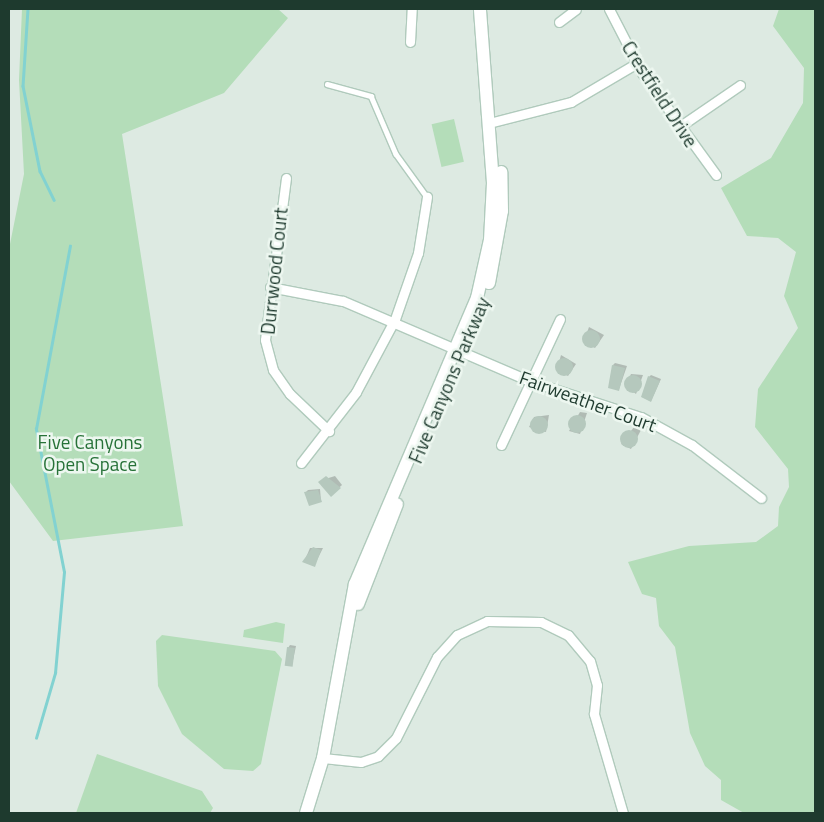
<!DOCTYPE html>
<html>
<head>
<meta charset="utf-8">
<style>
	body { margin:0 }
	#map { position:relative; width:824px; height:822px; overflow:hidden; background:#ddeae2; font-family:"Titillium Web",sans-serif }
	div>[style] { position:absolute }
	.green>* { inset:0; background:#b4ddb9; transform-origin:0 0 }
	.shadow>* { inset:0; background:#0003 }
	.stream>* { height:2.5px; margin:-1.25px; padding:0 1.25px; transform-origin:1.25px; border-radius:1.25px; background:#82d2d1 }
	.building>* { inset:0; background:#b5c8bd; transform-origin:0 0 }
	.round { border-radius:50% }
	.roads { filter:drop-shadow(1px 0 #b0cabc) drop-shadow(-1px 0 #b0cabc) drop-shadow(0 1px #b0cabc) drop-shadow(0 -1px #b0cabc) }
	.service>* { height:4.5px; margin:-2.25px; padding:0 2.25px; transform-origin:2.25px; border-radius:2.25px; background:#fff }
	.minor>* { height:9px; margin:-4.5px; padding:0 4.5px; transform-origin:4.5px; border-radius:4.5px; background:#fff }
	.secondary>* { height:12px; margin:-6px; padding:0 6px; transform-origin:6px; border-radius:6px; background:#fff }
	span { translate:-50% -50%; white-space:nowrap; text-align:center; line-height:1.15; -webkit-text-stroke:5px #edf7f0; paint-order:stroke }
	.street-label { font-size:19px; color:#1e3a2e }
	.park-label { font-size:19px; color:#277238 }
	.frame { position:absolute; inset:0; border:10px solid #1e3a2e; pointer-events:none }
</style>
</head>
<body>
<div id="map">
	<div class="green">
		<div style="clip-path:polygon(22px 9px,278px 9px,288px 18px,224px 93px,122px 134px,183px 526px,53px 541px,9px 481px,9px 249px,24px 174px,19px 80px)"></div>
		<div style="clip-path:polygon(779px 9px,815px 9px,815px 813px,744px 813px,721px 800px,721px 780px,705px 766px,690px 733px,675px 647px,659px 626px,656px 598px,642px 594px,628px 562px,689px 546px,756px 542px,778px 526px,779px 507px,789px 487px,788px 469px,755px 427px,758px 389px,798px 328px,784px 296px,796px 252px,778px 238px,747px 236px,721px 188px,771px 158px,803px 103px,804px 68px,773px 26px)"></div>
		<div style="left:454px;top:119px;width:44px;height:23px;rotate:77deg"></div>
		<div style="clip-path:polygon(276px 622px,285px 624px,283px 643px,243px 637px,244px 630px)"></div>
		<div style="clip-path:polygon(162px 635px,275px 651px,282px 659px,261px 764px,253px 771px,224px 769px,182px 734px,158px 686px,156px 641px)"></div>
		<div style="clip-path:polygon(97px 754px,202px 791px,213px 808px,210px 813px,76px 813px)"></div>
	</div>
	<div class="shadow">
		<div style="clip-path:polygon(589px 327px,604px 335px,595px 348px,584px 341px)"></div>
		<div style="clip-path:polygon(561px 355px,576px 364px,568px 376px,557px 370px)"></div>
		<div style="clip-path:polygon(615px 363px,627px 366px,619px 389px,613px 365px)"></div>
		<div style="clip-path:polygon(631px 374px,643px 375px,636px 394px,626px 386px)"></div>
		<div style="clip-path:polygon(651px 375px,661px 379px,651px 401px,649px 377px)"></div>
		<div style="clip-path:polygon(580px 412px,587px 413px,580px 434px,569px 431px)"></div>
		<div style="clip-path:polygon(549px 415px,546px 432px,529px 427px,534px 417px)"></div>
		<div style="clip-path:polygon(634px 427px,641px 430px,631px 449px,621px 444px)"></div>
		<div style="clip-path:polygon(335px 476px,342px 485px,331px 495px,322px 480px)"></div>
		<div style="clip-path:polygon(320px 489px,321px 501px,306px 492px,308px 490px)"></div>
		<div style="clip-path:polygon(310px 548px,323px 548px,314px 566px,304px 562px)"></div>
		<div style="clip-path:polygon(290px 645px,296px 646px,292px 665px,288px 648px)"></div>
	</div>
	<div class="stream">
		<div style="left:28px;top:9px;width:77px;rotate:93.7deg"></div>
		<div style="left:23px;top:86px;width:87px;rotate:78.7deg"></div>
		<div style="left:40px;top:171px;width:32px;rotate:64deg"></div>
		<div style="left:36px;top:738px;width:68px;rotate:-73.7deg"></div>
		<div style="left:55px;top:673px;width:101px;rotate:-84.9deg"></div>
		<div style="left:64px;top:572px;width:146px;rotate:-101.1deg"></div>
		<div style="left:36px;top:429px;width:186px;rotate:-79.5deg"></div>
	</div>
	<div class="building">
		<div class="round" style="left:582px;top:330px;width:18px;height:18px"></div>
		<div class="round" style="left:555px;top:358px;width:18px;height:18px"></div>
		<div style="clip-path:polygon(612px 365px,625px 368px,619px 391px,608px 388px)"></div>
		<div class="round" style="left:624px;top:375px;width:18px;height:18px"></div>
		<div style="clip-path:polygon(648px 376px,660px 381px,651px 402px,641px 397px)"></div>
		<div class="round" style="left:568px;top:415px;width:18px;height:18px"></div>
		<div class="round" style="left:530px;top:416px;width:18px;height:18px"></div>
		<div class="round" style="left:620px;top:430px;width:18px;height:18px"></div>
		<div style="clip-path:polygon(326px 476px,341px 488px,331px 497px,318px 482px)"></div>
		<div style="clip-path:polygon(318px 490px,322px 502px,309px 506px,304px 492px)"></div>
		<div style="clip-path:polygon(313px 547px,321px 550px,315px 567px,302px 562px)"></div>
		<div style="left:287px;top:647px;width:8px;height:19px;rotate:7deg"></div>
	</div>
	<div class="roads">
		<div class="service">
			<div style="left:327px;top:84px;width:46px;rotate:15.3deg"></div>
			<div style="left:371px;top:96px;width:63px;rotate:66.7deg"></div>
			<div style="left:396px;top:154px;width:53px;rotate:54.2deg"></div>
		</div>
		<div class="minor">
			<div style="left:609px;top:9px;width:72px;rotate:62.7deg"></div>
			<div style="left:642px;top:73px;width:126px;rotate:54deg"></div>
			<div style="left:559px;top:22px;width:21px;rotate:-37deg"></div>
			<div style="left:410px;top:42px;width:33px;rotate:-87deg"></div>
			<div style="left:489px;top:123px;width:85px;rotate:-14.4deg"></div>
			<div style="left:571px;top:102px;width:77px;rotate:-30.6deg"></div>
			<div style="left:679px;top:127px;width:74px;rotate:-34.5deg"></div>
			<div style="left:286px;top:178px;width:163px;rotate:97.4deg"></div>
			<div style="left:265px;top:340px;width:31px;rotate:75deg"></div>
			<div style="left:273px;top:370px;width:29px;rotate:55deg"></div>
			<div style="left:290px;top:394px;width:54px;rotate:43.5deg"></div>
			<div style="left:270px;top:287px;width:74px;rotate:10.9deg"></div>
			<div style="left:343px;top:301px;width:203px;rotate:23.2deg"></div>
			<div style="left:530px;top:381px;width:117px;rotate:18deg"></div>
			<div style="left:641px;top:417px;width:58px;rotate:28.8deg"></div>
			<div style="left:692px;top:445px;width:87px;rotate:37.5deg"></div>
			<div style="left:501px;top:445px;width:139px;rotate:-64.9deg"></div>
			<div style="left:301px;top:463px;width:90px;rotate:-52.2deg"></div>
			<div style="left:356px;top:392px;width:83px;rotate:-61.9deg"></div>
			<div style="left:395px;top:319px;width:70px;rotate:-70.8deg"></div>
			<div style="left:418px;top:253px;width:57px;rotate:-80.9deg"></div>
			<div style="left:323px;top:758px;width:38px;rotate:6deg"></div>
			<div style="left:361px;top:762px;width:18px;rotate:-19deg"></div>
			<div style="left:378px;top:756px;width:25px;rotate:-45deg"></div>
			<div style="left:396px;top:738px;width:91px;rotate:-63.2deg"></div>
			<div style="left:437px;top:657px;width:30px;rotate:-48deg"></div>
			<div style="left:457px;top:635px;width:33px;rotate:-25deg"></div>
			<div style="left:487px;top:621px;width:54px;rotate:1.1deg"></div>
			<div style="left:541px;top:622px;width:30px;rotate:26deg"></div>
			<div style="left:568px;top:635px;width:34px;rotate:50deg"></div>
			<div style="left:590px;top:661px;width:25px;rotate:74deg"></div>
			<div style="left:597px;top:685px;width:29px;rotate:96deg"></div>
			<div style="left:594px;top:714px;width:103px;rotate:73.7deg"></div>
		</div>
		<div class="secondary">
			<div style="left:489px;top:283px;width:73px;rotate:-79.8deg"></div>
			<div style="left:502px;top:211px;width:39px;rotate:-91deg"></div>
			<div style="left:358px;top:604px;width:107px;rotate:-68.7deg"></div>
			<div style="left:306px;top:813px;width:58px;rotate:-72.8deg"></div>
			<div style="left:323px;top:758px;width:177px;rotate:-79.6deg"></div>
			<div style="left:355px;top:584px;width:311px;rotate:-66.9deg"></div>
			<div style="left:477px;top:298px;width:59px;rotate:-77.4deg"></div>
			<div style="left:490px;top:240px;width:57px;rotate:-87deg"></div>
			<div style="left:493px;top:183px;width:174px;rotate:-94.3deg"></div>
		</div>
	</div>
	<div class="street-label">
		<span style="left:660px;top:94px;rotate:57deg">Crestfield Drive</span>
		<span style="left:274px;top:271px;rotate:-84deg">Durrwood Court</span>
		<span style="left:449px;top:380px;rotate:-67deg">Five Canyons Parkway</span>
		<span style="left:588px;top:401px;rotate:20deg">Fairweather Court</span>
	</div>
	<div class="park-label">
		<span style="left:90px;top:453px">Five Canyons<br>Open Space</span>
	</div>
	<div class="frame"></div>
</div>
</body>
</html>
